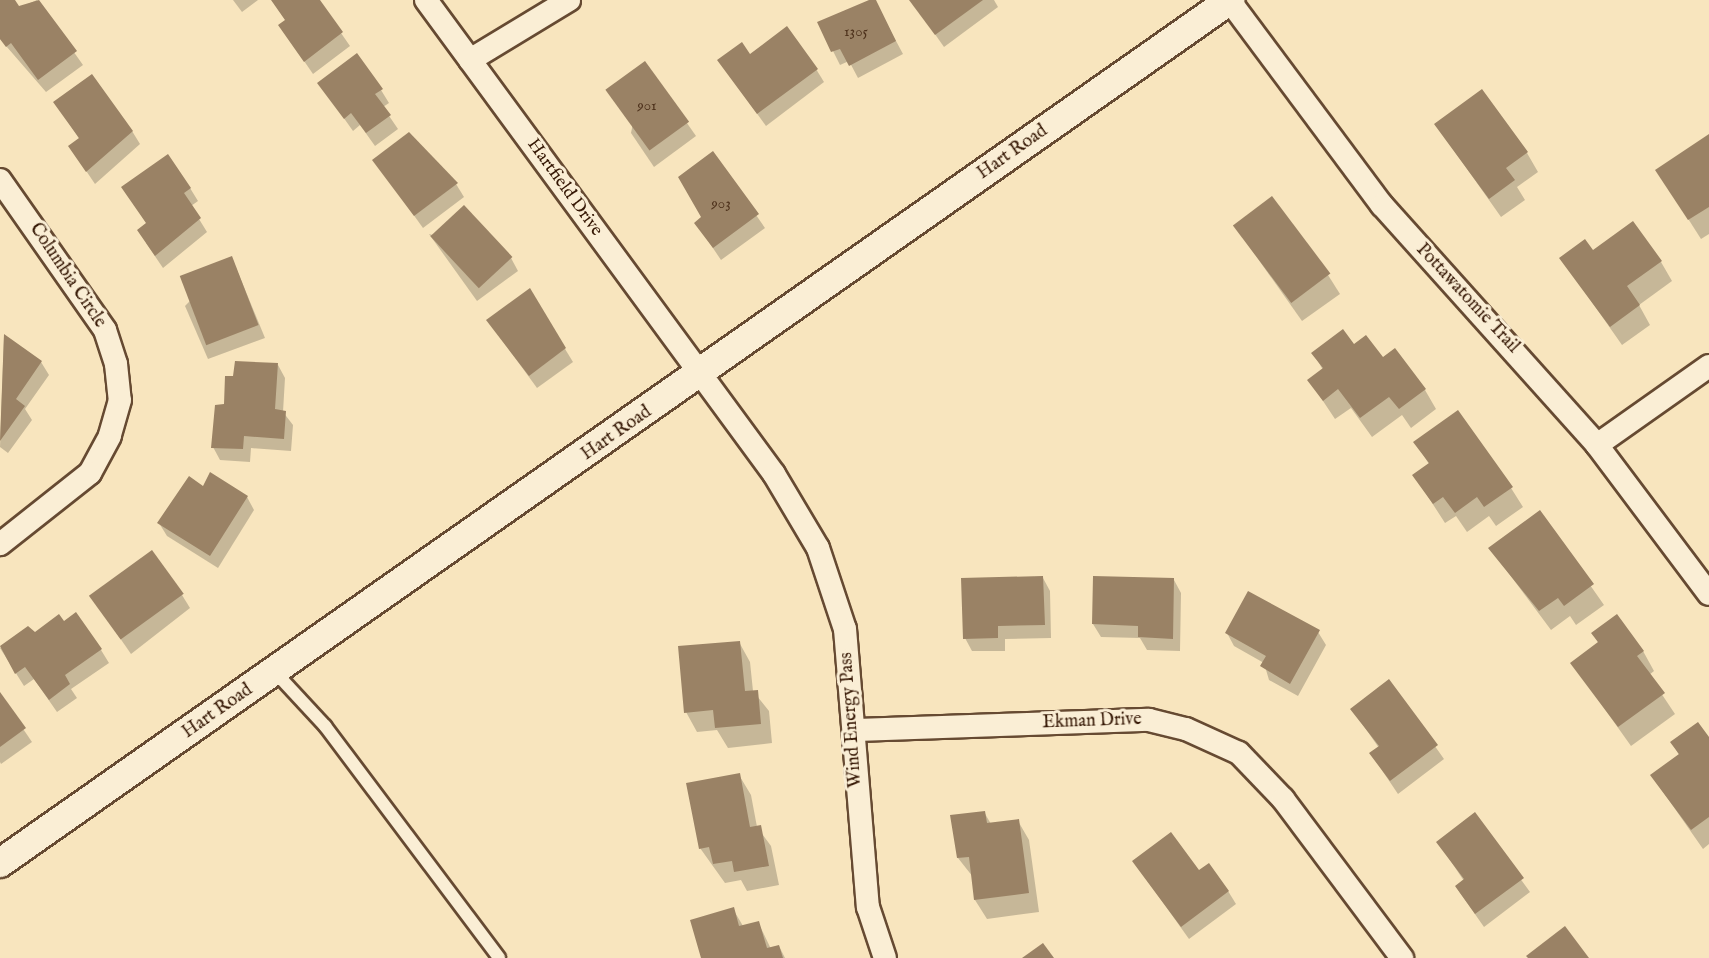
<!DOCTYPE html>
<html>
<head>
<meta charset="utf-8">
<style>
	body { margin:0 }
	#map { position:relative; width:1709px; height:958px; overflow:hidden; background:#f8e5be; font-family:"IM FELL English",serif }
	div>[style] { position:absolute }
	.shadow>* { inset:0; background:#0003 }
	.building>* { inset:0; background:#9a8265; transform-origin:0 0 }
	.roads { filter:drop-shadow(2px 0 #664a32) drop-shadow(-2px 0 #664a32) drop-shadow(0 2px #664a32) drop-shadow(0 -2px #664a32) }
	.service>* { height:12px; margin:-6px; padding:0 6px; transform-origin:6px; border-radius:6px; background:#faeed5 }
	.minor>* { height:22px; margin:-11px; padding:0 11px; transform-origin:11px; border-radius:11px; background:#faeed5 }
	.tertiary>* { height:28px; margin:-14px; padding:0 14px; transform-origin:14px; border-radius:14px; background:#faeed5 }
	span { translate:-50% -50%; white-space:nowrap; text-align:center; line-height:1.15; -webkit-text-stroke:6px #faeed5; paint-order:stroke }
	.number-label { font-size:15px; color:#4e321c }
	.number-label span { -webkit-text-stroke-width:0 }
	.street-label { font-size:18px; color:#351704 }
</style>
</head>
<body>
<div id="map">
	<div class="shadow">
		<div style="clip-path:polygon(13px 0,19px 8px,37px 0,83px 65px,46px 92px,0 39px,0 2px)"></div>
		<div style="clip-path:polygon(233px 0,258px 0,242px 12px)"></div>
		<div style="clip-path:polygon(272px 0,318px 0,350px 46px,313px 74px,280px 26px,286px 21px)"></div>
		<div style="clip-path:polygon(874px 0,903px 54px,858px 78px,849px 61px,840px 65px,819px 23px)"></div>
		<div style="clip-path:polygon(911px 0,994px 0,998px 7px,944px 47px)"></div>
		<div style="clip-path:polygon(750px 57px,816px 69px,824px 82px,766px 126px,719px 61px)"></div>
		<div style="clip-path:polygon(645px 63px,696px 136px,654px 167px,631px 133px)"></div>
		<div style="clip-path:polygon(319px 83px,381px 90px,389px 103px,383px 107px,398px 129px,375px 146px,360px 125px,353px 131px)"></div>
		<div style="clip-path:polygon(55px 102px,132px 131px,140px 144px,95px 184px,70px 147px,80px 140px)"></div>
		<div style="clip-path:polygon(1436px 125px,1527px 153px,1538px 172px,1517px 187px,1525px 200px,1501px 217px)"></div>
		<div style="clip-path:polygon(1709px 136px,1709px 234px,1701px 239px,1657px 170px)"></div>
		<div style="clip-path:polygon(713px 153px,765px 228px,721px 260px,696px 223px,703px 218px)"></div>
		<div style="clip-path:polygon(374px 160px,456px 184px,464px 197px,423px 228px)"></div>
		<div style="clip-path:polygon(123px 187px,190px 188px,198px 201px,191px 206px,207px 232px,163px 268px,146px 243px,147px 224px)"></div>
		<div style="clip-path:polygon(1234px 225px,1328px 275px,1340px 294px,1302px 321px)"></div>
		<div style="clip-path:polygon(429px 234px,511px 258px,518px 271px,477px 301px)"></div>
		<div style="clip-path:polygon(1593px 252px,1661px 262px,1672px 281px,1639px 305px,1650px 325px,1622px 345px,1561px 258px)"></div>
		<div style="clip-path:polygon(232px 258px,265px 338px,208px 359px,185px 306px)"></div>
		<div style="clip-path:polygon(529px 290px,573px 362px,537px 388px,488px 321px)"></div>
		<div style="clip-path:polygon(4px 336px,41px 362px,49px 375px,25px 409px,32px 420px,8px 453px,0 447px)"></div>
		<div style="clip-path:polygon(1354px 347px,1425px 390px,1436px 409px,1411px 428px,1402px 415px,1372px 437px,1351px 408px,1335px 419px,1309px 380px,1323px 370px,1313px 353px)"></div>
		<div style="clip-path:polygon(278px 365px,285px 378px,283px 412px,293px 425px,291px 451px,251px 448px,250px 462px,220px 460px,213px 447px,225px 406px)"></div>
		<div style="clip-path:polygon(1415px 442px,1511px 488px,1523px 507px,1496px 526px,1489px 516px,1467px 532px,1456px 516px,1445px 523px,1414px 475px,1429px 464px)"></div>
		<div style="clip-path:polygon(203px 488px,247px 497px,254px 510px,218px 568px,167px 536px,159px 523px)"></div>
		<div style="clip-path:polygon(1539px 512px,1604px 605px,1576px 625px,1570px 616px,1551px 630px,1490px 548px)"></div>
		<div style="clip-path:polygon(1043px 578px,1050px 591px,1051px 638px,1005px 639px,1005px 651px,972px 651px,965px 638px)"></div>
		<div style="clip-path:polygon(1174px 580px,1181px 593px,1180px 651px,1147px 650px,1140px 638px,1101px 637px,1093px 624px)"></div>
		<div style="clip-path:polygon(182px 595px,190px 608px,131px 654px,93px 599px)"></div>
		<div style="clip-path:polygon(63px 623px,101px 650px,109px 663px,71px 689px,77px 698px,57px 712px,34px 679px,24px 686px,0 648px,28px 627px,34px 634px)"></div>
		<div style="clip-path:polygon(1318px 632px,1326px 645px,1298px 696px,1269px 680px,1264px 663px,1234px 646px,1227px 633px)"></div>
		<div style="clip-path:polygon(1593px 634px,1643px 651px,1654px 671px,1649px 675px,1675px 714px,1631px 746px,1572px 663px,1599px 644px)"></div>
		<div style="clip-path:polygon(739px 642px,750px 662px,753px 691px,769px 711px,772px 743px,728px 748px,717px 730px,697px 732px,686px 712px)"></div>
		<div style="clip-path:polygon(1389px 681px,1444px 759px,1398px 794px,1371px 754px,1379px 748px,1352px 709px)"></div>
		<div style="clip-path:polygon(0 695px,32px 742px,1px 764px,0 762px)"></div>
		<div style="clip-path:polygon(1709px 739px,1709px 844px,1703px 849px,1652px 776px,1679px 755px,1672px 743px)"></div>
		<div style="clip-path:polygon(739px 775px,751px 795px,757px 827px,771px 846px,779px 885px,747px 891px,741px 880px,725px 883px,700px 848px)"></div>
		<div style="clip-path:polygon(984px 812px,991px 824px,1018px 821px,1029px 840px,1039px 912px,987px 919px,975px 900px,973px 877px,958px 858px)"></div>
		<div style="clip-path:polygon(1474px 815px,1530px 892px,1484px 927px,1456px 887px,1464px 881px,1438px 842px)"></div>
		<div style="clip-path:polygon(1134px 862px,1228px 891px,1236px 904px,1189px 939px)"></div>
		<div style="clip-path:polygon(733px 909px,743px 926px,758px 922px,771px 949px,779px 946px,785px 958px,703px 958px)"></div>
	</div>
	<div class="building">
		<div style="clip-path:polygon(0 0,15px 0,19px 6px,39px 0,77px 51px,38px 80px,11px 43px,6px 47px,0 39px)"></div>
		<div style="clip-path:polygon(271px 0,320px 0,343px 32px,304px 62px,278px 25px,285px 20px)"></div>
		<div style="clip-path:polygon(869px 0,876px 0,896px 41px,849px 66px,840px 49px,831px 52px,817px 22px)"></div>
		<div style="clip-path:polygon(909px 0,983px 0,935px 35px)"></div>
		<div style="clip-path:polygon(787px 26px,818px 69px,757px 114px,717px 60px,742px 42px,750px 54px)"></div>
		<div style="clip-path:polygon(357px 53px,383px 89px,375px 94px,391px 115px,366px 133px,351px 113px,344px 119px,317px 83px)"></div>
		<div style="left:645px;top:61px;width:75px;height:49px;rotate:54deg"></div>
		<div style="clip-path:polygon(92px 74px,133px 131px,86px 172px,68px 146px,79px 138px,53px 102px)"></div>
		<div style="clip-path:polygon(1482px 89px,1528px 152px,1506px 168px,1515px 180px,1489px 199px,1434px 124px)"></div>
		<div style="clip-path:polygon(409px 132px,458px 183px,414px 216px,372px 160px)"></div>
		<div style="clip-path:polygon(1709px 134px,1709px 207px,1688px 220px,1655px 170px)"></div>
		<div style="clip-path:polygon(713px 151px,759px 214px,713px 248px,694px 223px,701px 217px,678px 177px)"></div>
		<div style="clip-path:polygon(168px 154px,191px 188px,184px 193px,201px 218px,155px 256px,137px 230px,146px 223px,121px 187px)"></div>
		<div style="left:1272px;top:196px;width:97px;height:49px;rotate:53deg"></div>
		<div style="left:464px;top:205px;width:71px;height:46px;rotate:47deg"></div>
		<div style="clip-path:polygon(1633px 221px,1662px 261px,1627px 286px,1640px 305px,1610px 327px,1559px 258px,1585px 239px,1593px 250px)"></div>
		<div style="left:232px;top:256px;width:74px;height:56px;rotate:69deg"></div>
		<div style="clip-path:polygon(530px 288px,566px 348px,529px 376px,486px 320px)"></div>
		<div style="clip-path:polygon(1343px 329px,1354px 344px,1366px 335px,1383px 357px,1395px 348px,1426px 389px,1399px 409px,1389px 397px,1360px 418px,1338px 389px,1323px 401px,1307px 380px,1323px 368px,1311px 353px)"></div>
		<div style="clip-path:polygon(4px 334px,42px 361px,16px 399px,25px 406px,0 441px)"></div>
		<div style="clip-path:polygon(235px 361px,278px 363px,275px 409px,286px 411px,284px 439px,244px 436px,243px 449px,211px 448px,215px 405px,224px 404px,225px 376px,233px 376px)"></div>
		<div style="clip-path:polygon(1458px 410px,1513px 487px,1484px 507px,1477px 497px,1455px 513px,1443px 497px,1433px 504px,1412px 475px,1429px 463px,1413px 442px)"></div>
		<div style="clip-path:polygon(210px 472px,248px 496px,210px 556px,157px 523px,189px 476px,203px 486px)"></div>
		<div style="clip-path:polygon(1540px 510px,1594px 584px,1564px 606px,1558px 598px,1539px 611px,1488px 548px)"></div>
		<div style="left:152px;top:550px;width:54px;height:78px;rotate:54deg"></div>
		<div style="clip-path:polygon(1043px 576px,1045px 625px,998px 626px,998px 638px,963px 639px,961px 578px)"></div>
		<div style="clip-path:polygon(1093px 576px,1174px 578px,1173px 639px,1138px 637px,1138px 626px,1092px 624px)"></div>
		<div style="clip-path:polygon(1248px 591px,1320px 630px,1290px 684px,1260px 666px,1266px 656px,1225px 633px)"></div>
		<div style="clip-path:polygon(76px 612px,102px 649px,65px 675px,70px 684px,49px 700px,25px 667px,15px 674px,0 646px,28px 626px,35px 632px,59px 614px,64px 621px)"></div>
		<div style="clip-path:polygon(1617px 614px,1644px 651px,1637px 656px,1665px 693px,1618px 727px,1570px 663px,1598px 642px,1591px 633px)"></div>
		<div style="clip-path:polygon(740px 641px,745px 691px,758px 690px,761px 724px,715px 728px,713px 710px,684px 713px,678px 646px)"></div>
		<div style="clip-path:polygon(1389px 679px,1438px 745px,1390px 781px,1369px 753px,1379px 746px,1350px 709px)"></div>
		<div style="clip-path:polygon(0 692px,26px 728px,0 747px)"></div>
		<div style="clip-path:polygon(1698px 722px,1709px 737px,1709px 817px,1691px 830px,1650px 775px,1679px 754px,1670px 742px)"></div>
		<div style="clip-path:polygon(740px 773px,750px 827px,761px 825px,769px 866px,734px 872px,732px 861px,713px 864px,709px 847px,699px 849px,686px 783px)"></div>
		<div style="clip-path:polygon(985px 811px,987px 823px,1019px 819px,1029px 893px,974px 900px,969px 857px,957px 858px,950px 815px)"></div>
		<div style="clip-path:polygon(1475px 812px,1524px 878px,1475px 914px,1455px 886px,1464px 879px,1436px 842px)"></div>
		<div style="clip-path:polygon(1171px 832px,1199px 870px,1209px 863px,1229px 891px,1181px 927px,1132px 861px)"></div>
		<div style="clip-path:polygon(734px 907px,739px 926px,759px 921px,767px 948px,779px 945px,783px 958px,701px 958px,690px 920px)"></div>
		<div style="clip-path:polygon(1565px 926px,1589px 958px,1528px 958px,1526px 956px)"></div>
		<div style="clip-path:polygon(1043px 943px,1054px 958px,1022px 958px)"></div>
	</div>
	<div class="roads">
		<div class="service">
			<div style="left:275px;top:672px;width:74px;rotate:47.2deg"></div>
			<div style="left:325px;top:726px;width:290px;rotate:53.1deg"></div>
		</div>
		<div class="minor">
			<div style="left:426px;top:0;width:588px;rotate:53.71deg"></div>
			<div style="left:774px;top:474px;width:86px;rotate:59.3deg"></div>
			<div style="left:818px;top:548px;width:85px;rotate:71.6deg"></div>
			<div style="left:845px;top:629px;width:279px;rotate:85.3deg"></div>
			<div style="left:868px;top:907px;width:54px;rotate:71.6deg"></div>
			<div style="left:1229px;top:0;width:256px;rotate:53.3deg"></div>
			<div style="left:1382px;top:205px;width:322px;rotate:48.1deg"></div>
			<div style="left:1597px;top:445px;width:186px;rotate:53.1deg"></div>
			<div style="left:470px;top:60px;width:116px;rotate:-31.2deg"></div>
			<div style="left:0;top:180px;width:183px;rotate:55deg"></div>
			<div style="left:105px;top:330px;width:36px;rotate:72deg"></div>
			<div style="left:116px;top:364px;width:36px;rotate:84deg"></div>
			<div style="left:120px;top:400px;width:37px;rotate:106deg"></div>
			<div style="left:110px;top:436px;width:42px;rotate:118.4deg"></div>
			<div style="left:90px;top:473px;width:115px;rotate:141.7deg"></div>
			<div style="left:1597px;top:445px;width:137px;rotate:-35.2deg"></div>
			<div style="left:857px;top:730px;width:292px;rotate:-2deg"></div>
			<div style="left:1149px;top:720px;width:38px;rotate:14deg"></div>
			<div style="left:1186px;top:729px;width:58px;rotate:24.4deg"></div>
			<div style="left:1239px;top:753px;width:64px;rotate:46.3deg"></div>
			<div style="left:1283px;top:799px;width:199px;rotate:53.2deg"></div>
		</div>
		<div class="tertiary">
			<div style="left:0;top:863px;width:1503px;rotate:-35.05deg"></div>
		</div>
	</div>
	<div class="number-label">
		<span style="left:856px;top:32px">1305</span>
		<span style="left:647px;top:106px">901</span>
		<span style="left:721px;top:204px">903</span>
	</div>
	<div class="street-label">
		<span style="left:1013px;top:153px;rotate:-35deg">Hart Road</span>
		<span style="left:564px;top:188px;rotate:54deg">Hartfield Drive</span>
		<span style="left:67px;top:276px;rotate:56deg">Columbia Circle</span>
		<span style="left:1467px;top:299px;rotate:47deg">Pottawatomie Trail</span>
		<span style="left:617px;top:434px;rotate:-35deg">Hart Road</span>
		<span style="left:218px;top:712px;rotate:-35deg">Hart Road</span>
		<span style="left:852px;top:720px;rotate:-94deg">Wind Energy Pass</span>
		<span style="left:1092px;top:722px;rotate:-2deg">Ekman Drive</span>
	</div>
</div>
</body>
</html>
